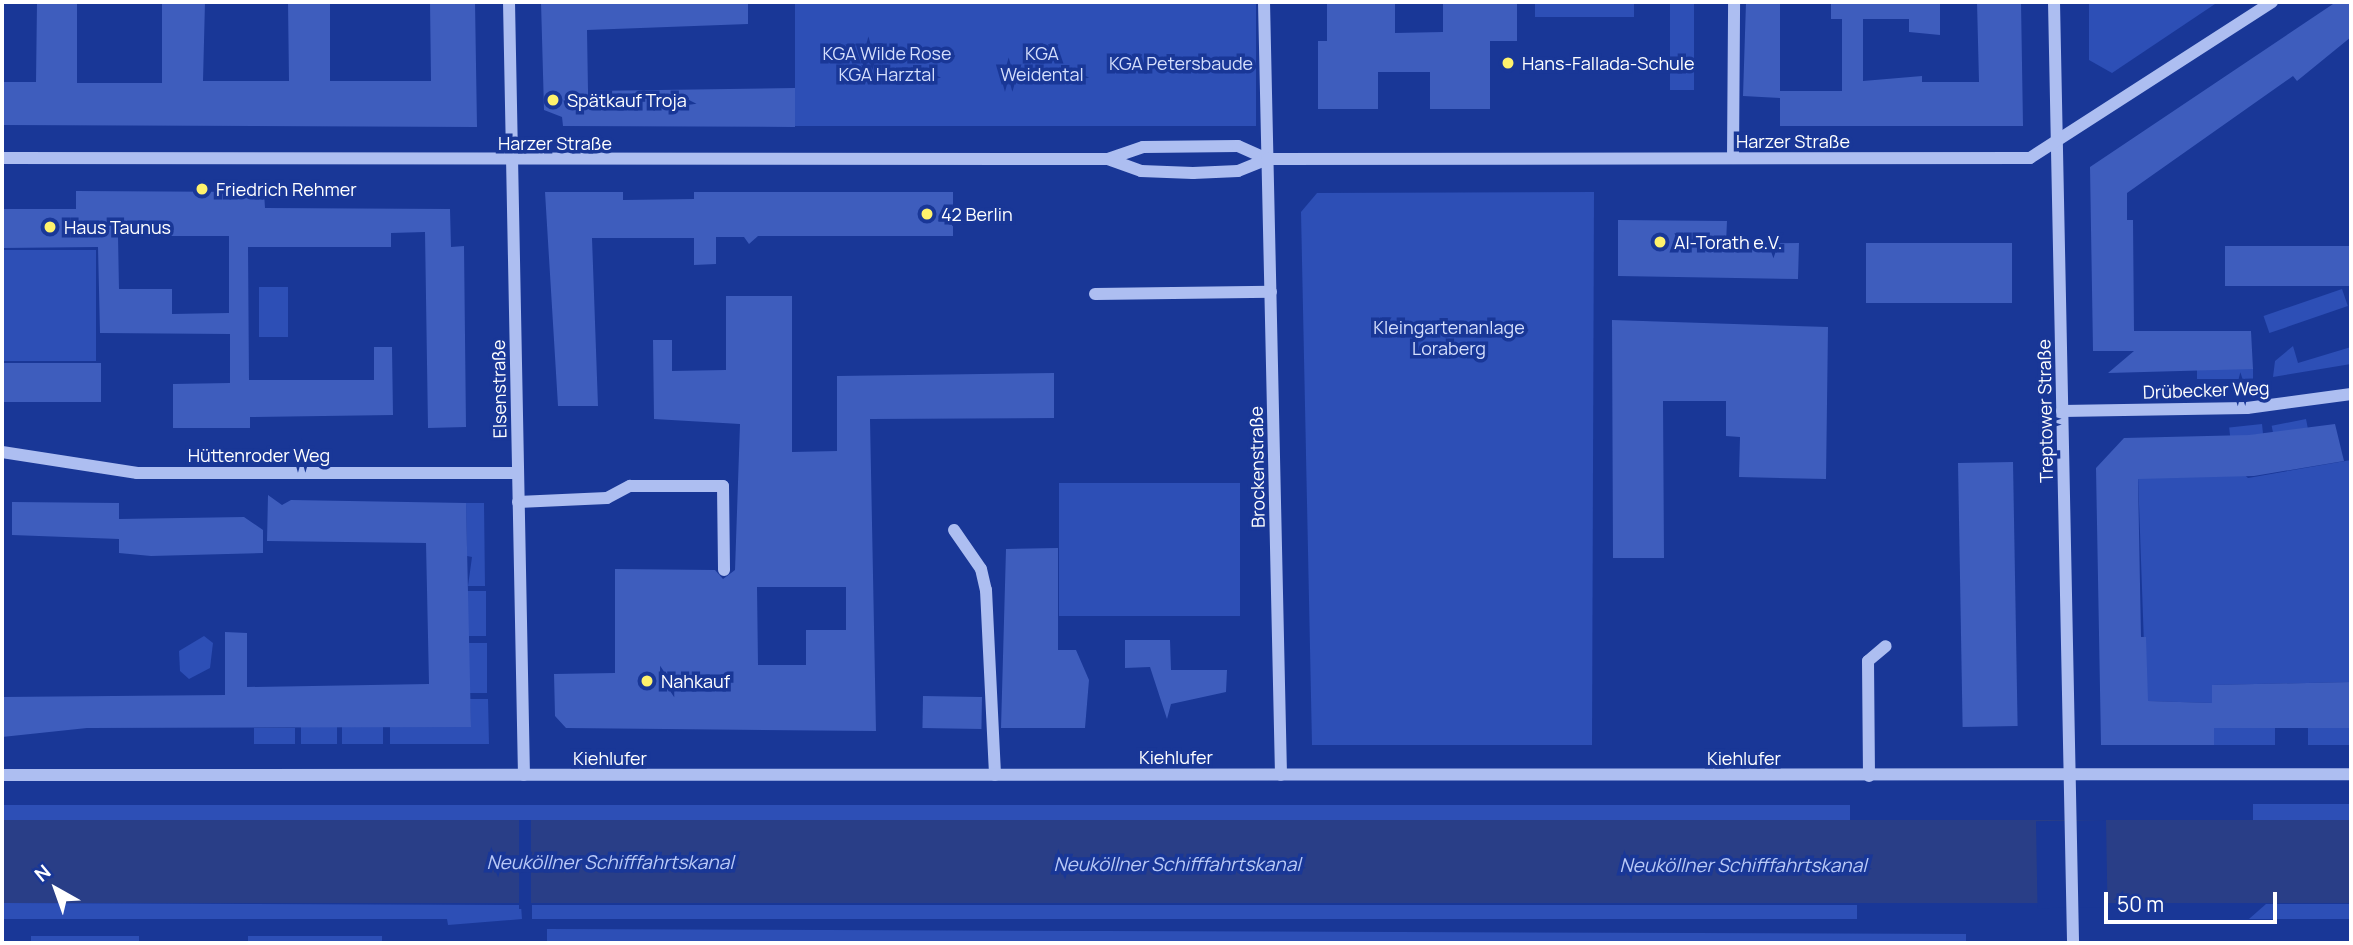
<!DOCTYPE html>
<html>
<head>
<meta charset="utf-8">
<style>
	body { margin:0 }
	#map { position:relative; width:2353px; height:945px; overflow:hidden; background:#193797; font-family:Manrope,sans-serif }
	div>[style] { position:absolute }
	.green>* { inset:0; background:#2d4fb6; transform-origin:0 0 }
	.water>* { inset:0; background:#293e87; transform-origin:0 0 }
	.pier>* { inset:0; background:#193797; transform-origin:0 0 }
	.building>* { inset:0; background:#3e5dbd; transform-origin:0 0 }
	.minor>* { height:12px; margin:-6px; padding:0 6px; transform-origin:6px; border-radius:6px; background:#adbef1 }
	.dots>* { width:19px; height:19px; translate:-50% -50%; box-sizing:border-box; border:4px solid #193797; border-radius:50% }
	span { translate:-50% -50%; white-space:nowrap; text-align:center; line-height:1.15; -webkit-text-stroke:7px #193797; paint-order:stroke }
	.park-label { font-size:18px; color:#d4defc }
	.poi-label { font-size:18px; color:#fff }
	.left { translate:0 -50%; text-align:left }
	.street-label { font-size:18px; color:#fff }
	.water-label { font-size:19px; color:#b9c9f7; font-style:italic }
	.frame { position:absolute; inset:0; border:4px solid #fff; pointer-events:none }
	.north { position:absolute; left:21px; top:854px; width:70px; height:70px; -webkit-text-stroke:5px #193797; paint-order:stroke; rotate:320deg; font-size:19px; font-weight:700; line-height:28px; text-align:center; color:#fff }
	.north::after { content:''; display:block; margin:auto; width:24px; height:32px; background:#fff; clip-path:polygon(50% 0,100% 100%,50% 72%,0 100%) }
	.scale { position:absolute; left:2104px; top:892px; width:173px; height:32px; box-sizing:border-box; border:4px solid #fff; border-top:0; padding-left:9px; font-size:21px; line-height:24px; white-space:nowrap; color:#fff; -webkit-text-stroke:5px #193797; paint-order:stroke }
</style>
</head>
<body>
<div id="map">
	<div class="green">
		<div style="left:795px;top:2px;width:461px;height:124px"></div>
		<div style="left:1535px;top:2px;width:99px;height:15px"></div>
		<div style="left:1670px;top:2px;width:24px;height:88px"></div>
		<div style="clip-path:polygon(2089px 2px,2218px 2px,2112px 73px,2089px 60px)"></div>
		<div style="clip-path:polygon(1594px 192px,1592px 745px,1312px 745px,1301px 212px,1317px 193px)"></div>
		<div style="left:2px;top:250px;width:94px;height:111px"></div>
		<div style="left:259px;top:287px;width:29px;height:50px"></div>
		<div style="left:2342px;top:289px;width:18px;height:83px;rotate:71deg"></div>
		<div style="clip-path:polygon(2293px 346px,2298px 363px,2351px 347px,2351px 364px,2273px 377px,2275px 361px)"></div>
		<div style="left:2253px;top:369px;width:10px;height:56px;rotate:90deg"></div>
		<div style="left:2306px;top:419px;width:10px;height:35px;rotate:79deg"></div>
		<div style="left:2262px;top:424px;width:10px;height:33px;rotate:84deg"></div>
		<div style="clip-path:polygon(2351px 460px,2351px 682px,2213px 685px,2212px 703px,2146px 701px,2138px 476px,2241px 472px,2248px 478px)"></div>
		<div style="left:1059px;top:483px;width:181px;height:133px"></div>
		<div style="clip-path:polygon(466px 503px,484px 503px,485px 586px,468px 586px,472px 557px,467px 556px)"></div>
		<div style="left:468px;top:591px;width:18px;height:45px"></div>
		<div style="clip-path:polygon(204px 636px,213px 643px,210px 668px,189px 679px,180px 671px,179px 651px)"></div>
		<div style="left:469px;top:643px;width:18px;height:50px"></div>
		<div style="clip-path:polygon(470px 699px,488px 699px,489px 744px,390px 744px,390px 727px,471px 727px)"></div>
		<div style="left:301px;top:727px;width:36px;height:17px"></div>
		<div style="left:342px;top:727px;width:41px;height:17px"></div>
		<div style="left:254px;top:728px;width:41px;height:16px"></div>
		<div style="left:2214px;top:728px;width:61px;height:17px"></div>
		<div style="left:2308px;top:728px;width:43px;height:17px"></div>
		<div style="left:2253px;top:804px;width:98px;height:20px"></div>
		<div style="left:2px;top:805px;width:1848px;height:15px"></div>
		<div style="clip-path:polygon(2px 903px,521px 905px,522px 919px,448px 925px,447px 919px,2px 919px)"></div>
		<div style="clip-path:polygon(2266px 904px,2351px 904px,2351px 919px,2249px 919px)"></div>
		<div style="left:532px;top:905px;width:1325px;height:14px"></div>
		<div style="clip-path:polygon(547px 929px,1966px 934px,1966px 943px,547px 943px)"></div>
		<div style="left:31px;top:936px;width:108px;height:7px"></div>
		<div style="left:248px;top:936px;width:134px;height:7px"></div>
	</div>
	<div class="water">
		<div style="left:2px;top:820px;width:2349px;height:83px"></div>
	</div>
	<div class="pier">
		<div style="left:519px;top:820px;width:12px;height:89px"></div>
		<div style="left:2106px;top:820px;width:87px;height:70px;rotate:89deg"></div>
	</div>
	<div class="building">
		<div style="clip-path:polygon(37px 2px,77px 2px,77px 83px,162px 83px,162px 2px,205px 2px,203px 81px,289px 81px,288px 2px,330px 2px,330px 81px,431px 81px,430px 2px,475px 2px,477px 127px,2px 125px,2px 82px,36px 82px)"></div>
		<div style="clip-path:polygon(541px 2px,748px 2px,748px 24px,587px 30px,588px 91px,795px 88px,795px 127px,563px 126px,562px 117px,544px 110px)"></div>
		<div style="clip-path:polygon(1327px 2px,1395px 2px,1395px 33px,1443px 32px,1443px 2px,1517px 2px,1517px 41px,1490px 41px,1490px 109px,1430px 109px,1430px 72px,1378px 72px,1378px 109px,1318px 109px,1318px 41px,1327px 41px)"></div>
		<div style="clip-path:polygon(1746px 2px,1780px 2px,1780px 91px,1842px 91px,1842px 19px,1831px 19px,1831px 2px,1940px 2px,1940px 35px,1909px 32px,1909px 19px,1863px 19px,1863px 81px,1922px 76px,1922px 82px,1979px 82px,1977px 2px,2021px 2px,2023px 126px,1780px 126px,1780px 98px,1743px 96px)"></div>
		<div style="clip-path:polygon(2336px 2px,2351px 2px,2351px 37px,2297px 81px,2293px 76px,2127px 193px,2127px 220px,2133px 220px,2134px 331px,2251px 331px,2253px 369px,2108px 373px,2134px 351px,2093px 351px,2090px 167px)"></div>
		<div style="clip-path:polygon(evenodd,76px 191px,264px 192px,265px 208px,450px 209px,451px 247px,464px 246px,466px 427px,428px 428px,425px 232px,391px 233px,391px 247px,248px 247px,249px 380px,374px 380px,374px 347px,392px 347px,393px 415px,250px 417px,250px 428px,173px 428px,173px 384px,230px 383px,230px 334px,100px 333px,98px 247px,2px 248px,2px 209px,76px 209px,76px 191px,118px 236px,229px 236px,229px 313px,172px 314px,172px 289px,119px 289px,118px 236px)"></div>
		<div style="clip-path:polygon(545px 192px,623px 192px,623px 200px,694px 199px,694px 192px,953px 192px,953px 236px,758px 236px,749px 244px,744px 237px,716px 237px,716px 264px,694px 265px,694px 238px,592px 238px,598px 406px,558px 406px)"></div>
		<div style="clip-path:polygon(1618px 220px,1727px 221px,1726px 244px,1799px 243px,1798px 279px,1618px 276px)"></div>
		<div style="left:1866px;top:243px;width:146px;height:60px"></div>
		<div style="left:2351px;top:246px;width:40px;height:126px;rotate:90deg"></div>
		<div style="clip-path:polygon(evenodd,726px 296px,792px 296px,792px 452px,837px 451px,837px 376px,1054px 373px,1054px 418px,870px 419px,876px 731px,566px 728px,555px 716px,554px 674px,615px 673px,615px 569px,715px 570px,723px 579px,735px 570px,740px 424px,654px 419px,653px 340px,672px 340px,672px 371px,726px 370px,726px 296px,757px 587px,846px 587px,846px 630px,806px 630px,806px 665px,758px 665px,757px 587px)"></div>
		<div style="clip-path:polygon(1612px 320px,1828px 327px,1826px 479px,1739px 477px,1740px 437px,1726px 436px,1726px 401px,1663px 401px,1664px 558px,1613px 558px)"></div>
		<div style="left:101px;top:363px;width:39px;height:99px;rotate:90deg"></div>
		<div style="clip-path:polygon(2335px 424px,2344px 461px,2254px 476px,2138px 479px,2141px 637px,2146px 637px,2148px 701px,2212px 703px,2212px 685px,2351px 682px,2351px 728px,2214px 728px,2214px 745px,2101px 745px,2096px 468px,2124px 438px,2249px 435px)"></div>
		<div style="left:2013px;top:462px;width:264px;height:55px;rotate:89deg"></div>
		<div style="clip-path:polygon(268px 495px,282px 505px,291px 500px,466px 503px,471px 727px,87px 728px,2px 737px,2px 697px,225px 695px,225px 632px,247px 633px,247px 687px,429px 684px,426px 543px,267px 541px)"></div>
		<div style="clip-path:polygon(12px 502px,119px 503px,119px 519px,244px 517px,263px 530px,263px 553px,151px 556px,119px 553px,119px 539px,12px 535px)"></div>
		<div style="clip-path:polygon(1058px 548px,1058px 650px,1076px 650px,1089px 680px,1085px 728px,1001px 728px,1006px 549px)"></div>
		<div style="clip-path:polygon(1125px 640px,1170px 640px,1171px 670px,1227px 670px,1226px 692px,1171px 704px,1167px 719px,1150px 667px,1125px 668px)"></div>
		<div style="left:923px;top:696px;width:59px;height:32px;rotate:1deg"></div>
	</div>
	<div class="minor">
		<div style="left:509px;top:2px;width:773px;rotate:88.89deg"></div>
		<div style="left:1264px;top:2px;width:773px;rotate:88.74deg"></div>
		<div style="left:2054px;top:2px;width:941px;rotate:88.84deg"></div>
		<div style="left:2px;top:158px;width:1106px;rotate:0.05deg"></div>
		<div style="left:1108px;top:159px;width:37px;rotate:-19deg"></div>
		<div style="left:1143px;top:147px;width:95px;rotate:-0.6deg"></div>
		<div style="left:1238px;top:146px;width:32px;rotate:24deg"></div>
		<div style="left:1733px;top:158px;width:156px;rotate:-89.6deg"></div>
		<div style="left:1108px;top:159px;width:35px;rotate:20deg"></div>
		<div style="left:1141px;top:171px;width:52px;rotate:2.2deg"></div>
		<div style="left:1193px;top:173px;width:45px;rotate:-2.5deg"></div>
		<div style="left:1238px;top:171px;width:31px;rotate:-22deg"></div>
		<div style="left:1267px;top:159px;width:763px;rotate:-0.08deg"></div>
		<div style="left:2030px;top:158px;width:288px;rotate:-32.8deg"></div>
		<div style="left:1095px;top:294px;width:176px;rotate:-0.7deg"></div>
		<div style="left:2062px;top:411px;width:185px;rotate:-0.9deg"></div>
		<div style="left:2247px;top:408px;width:105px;rotate:-7.7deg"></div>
		<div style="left:2px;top:452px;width:137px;rotate:8.8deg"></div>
		<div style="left:137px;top:473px;width:381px"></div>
		<div style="left:518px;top:502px;width:89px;rotate:-2.6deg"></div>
		<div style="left:607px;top:498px;width:26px;rotate:-28deg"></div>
		<div style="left:630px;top:486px;width:93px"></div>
		<div style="left:723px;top:486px;width:84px;rotate:89.3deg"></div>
		<div style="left:954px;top:530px;width:47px;rotate:55.3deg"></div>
		<div style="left:981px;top:569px;width:22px;rotate:77deg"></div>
		<div style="left:986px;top:590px;width:185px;rotate:87.2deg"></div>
		<div style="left:2px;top:775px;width:2349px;rotate:-0.02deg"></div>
		<div style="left:1869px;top:776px;width:115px;rotate:-90.5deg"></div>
		<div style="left:1868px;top:661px;width:23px;rotate:-40deg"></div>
	</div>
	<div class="dots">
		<div style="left:1508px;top:63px;background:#fff26c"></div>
		<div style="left:553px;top:100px;background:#fff26c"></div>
		<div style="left:202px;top:189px;background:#fff26c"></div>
		<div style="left:927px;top:214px;background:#fff26c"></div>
		<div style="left:50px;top:227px;background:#fff26c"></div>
		<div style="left:1660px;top:242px;background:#fff26c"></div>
		<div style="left:647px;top:681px;background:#fff26c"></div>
	</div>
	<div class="park-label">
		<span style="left:887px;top:64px">KGA Wilde Rose<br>KGA Harztal</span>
		<span style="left:1042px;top:64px">KGA<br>Weidental</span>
		<span style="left:1181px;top:63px">KGA Petersbaude</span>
		<span style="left:1449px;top:338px">Kleingartenanlage<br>Loraberg</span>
	</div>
	<div class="poi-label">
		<span class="left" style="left:1522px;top:63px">Hans-Fallada-Schule</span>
		<span class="left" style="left:567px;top:100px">Spätkauf Troja</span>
		<span class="left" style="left:216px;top:189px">Friedrich Rehmer</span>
		<span class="left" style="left:941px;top:214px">42 Berlin</span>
		<span class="left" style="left:64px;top:227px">Haus Taunus</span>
		<span class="left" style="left:1674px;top:242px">Al-Torath e.V.</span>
		<span class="left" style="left:661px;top:681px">Nahkauf</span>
	</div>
	<div class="street-label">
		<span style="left:1793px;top:141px">Harzer Straße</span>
		<span style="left:555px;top:143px">Harzer Straße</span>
		<span style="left:499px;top:389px;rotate:-91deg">Elsenstraße</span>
		<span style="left:2206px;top:390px;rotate:-2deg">Drübecker Weg</span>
		<span style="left:2045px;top:411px;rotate:-91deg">Treptower Straße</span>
		<span style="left:259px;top:455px">Hüttenroder Weg</span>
		<span style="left:1257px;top:467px;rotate:-91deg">Brockenstraße</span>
		<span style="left:1176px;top:757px">Kiehlufer</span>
		<span style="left:610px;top:758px">Kiehlufer</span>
		<span style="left:1744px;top:758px">Kiehlufer</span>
	</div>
	<div class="water-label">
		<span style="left:610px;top:863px">Neuköllner Schifffahrtskanal</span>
		<span style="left:1177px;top:865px">Neuköllner Schifffahrtskanal</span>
		<span style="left:1743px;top:866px">Neuköllner Schifffahrtskanal</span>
	</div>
	<div class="frame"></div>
	<div class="north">N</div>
	<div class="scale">50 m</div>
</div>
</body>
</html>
